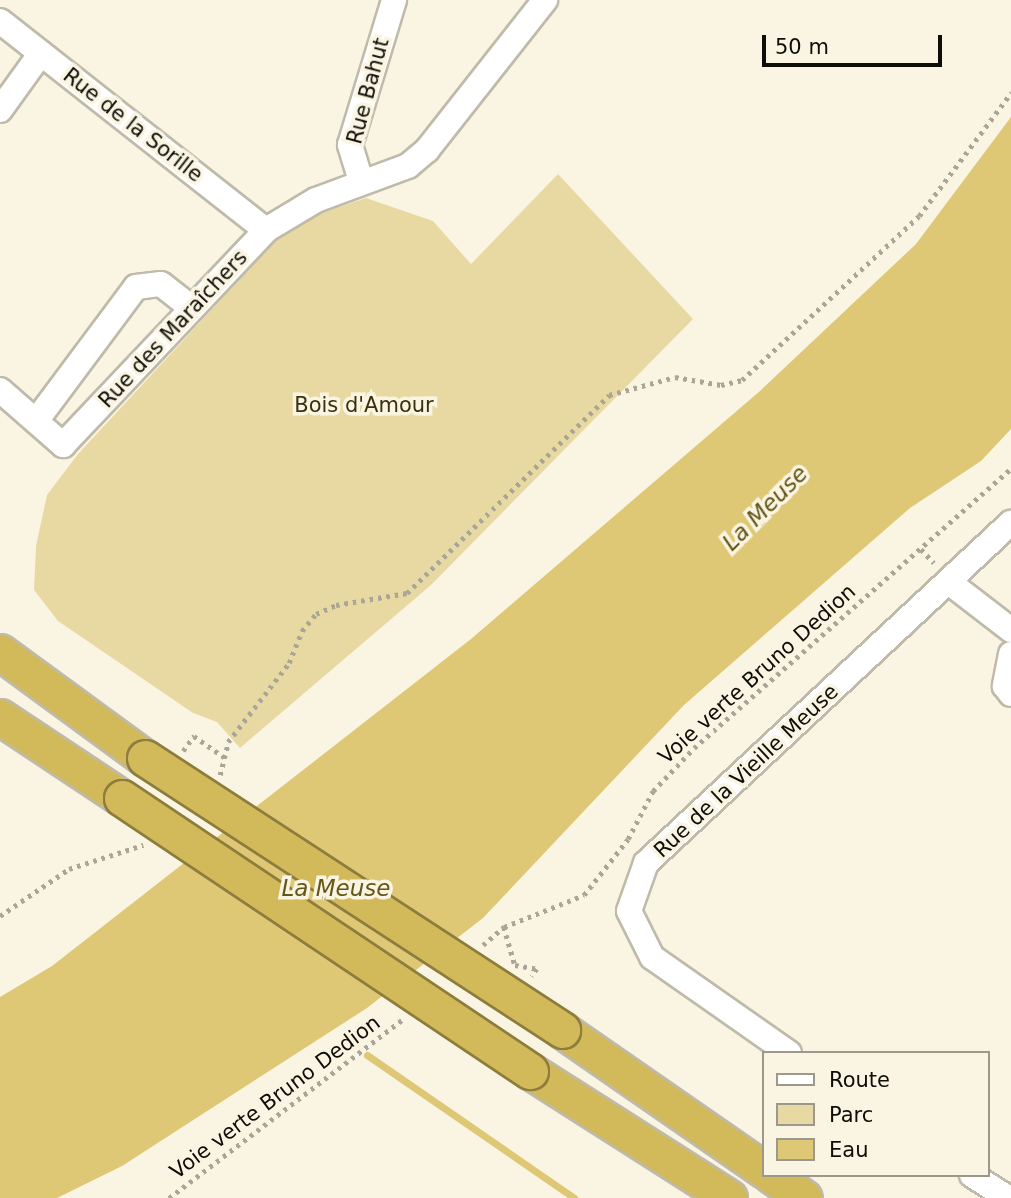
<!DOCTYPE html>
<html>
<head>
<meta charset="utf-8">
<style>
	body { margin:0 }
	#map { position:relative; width:1011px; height:1198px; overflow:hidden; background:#faf5e3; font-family:"DejaVu Sans",sans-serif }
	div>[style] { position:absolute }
	.green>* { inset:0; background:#e8d9a3 }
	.water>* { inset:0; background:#dec775 }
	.stream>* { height:7px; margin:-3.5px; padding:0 3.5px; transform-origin:3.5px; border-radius:3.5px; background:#dec775 }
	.path>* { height:4.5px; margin-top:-2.25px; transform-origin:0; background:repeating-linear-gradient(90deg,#a9a698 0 3.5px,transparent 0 8.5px) }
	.roads { filter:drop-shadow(2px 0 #bfbaa9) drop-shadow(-2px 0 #bfbaa9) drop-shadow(0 2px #bfbaa9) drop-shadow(0 -2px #bfbaa9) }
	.minor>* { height:24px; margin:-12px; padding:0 12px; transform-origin:12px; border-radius:12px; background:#fff }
	.highway>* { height:35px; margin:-17.5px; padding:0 17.5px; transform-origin:17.5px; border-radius:17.5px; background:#d2b95a }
	.bridges { filter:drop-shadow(2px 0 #8d7d3d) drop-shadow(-2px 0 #8d7d3d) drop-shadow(0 2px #8d7d3d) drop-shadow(0 -2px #8d7d3d) }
	.highway-bridge>* { height:35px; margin:-17.5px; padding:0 17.5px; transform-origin:17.5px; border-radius:17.5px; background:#d2b95a }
	span { translate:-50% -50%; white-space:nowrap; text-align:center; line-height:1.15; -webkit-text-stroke:7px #faf5e3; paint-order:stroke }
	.street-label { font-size:21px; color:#0e0d07 }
	.park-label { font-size:21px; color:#3a310c }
	.water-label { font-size:23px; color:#655517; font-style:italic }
	.legend { position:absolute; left:762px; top:1051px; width:228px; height:126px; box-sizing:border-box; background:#faf5e3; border:2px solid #9c988b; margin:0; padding:9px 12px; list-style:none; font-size:21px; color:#0e0d07 }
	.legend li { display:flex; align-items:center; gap:14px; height:35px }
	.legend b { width:35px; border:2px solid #9c988b }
	.scale { position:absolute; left:762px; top:35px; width:180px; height:32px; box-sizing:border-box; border:4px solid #0e0d07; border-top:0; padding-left:9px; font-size:21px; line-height:24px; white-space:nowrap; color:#0e0d07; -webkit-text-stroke:5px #faf5e3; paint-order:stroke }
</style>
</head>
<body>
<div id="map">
	<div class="green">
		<div style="clip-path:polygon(558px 174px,693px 319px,431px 585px,240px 748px,217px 722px,193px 713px,58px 621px,34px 590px,36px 546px,47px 495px,78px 454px,278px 238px,321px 213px,366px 198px,433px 221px,471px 264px)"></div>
	</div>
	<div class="water">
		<div style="clip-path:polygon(1011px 117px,1011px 429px,981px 461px,910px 508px,684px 705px,483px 918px,367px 1008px,122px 1166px,57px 1198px,0 1198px,0 997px,52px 966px,471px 639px,760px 391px,916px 244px)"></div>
	</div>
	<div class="stream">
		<div style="left:367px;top:1055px;width:252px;rotate:34.6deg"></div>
	</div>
	<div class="path">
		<div style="left:921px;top:549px;width:19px;rotate:47deg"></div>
		<div style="left:183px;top:751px;width:19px;rotate:-54deg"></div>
		<div style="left:194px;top:736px;width:37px;rotate:35deg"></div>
		<div style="left:220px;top:775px;width:34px;rotate:-76deg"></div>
		<div style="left:228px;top:742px;width:100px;rotate:-52.3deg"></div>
		<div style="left:289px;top:663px;width:35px;rotate:-68deg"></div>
		<div style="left:302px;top:631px;width:22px;rotate:-51deg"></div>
		<div style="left:316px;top:614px;width:22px;rotate:-24deg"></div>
		<div style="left:336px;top:605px;width:72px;rotate:-9.6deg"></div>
		<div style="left:407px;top:593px;width:283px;rotate:-44.4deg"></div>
		<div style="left:609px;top:395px;width:68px;rotate:-15.3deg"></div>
		<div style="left:675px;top:377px;width:47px;rotate:9.9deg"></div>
		<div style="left:721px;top:385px;width:22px;rotate:-13deg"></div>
		<div style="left:742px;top:380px;width:241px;rotate:-42.8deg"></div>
		<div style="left:919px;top:216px;width:154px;rotate:-53.2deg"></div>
		<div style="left:0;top:916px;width:83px;rotate:-34.3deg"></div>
		<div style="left:69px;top:869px;width:78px;rotate:-18deg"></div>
		<div style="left:504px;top:927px;width:40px;rotate:74deg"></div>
		<div style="left:515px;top:965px;width:22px;rotate:10deg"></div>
		<div style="left:537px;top:969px;width:9px;rotate:126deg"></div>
		<div style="left:483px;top:945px;width:28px;rotate:-41deg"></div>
		<div style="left:504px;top:927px;width:86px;rotate:-21.8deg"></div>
		<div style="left:584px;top:895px;width:71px;rotate:-51.8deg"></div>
		<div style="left:628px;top:839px;width:54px;rotate:-62.5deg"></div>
		<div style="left:653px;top:791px;width:59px;rotate:-46.4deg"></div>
		<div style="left:694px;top:748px;width:422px;rotate:-41.4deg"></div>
		<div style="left:169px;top:1198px;width:293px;rotate:-37.4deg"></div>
	</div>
	<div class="roads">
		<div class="minor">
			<div style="left:0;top:21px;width:338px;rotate:38.2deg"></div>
			<div style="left:0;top:110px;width:70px;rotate:-54.3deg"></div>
			<div style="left:361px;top:181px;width:38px;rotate:-107deg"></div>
			<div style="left:350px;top:145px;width:152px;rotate:-73.1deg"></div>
			<div style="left:0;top:390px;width:84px;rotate:41.1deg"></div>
			<div style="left:63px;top:445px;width:296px;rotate:-46.6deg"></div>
			<div style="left:266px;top:230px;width:58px;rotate:-31deg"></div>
			<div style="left:316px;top:200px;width:98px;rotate:-20.3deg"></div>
			<div style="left:408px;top:166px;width:25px;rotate:-40deg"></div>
			<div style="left:427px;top:150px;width:191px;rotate:-51.8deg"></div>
			<div style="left:36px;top:421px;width:167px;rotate:-53.3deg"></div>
			<div style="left:136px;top:287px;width:25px;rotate:-7deg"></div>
			<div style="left:161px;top:284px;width:39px;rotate:38deg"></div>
			<div style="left:950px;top:583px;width:77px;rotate:37.6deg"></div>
			<div style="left:1011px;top:654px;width:33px;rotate:101deg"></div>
			<div style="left:1005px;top:686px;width:10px;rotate:53deg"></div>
			<div style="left:789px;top:1053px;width:167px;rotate:-145deg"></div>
			<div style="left:652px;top:957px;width:51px;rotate:-116.6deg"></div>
			<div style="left:629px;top:911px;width:51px;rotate:-70.5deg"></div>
			<div style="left:646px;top:863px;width:499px;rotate:-43deg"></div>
			<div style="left:972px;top:1175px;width:43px;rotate:32.6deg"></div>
		</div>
		<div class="highway">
			<div style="left:0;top:652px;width:180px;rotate:36.2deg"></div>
			<div style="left:0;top:717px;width:146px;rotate:33.6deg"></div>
			<div style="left:562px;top:1030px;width:246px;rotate:34.7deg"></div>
			<div style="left:530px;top:1071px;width:236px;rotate:32.5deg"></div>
			<div style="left:771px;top:1175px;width:40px;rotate:34.9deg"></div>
		</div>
	</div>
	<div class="bridges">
		<div class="highway-bridge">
			<div style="left:145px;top:758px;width:498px;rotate:33.1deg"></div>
			<div style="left:122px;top:798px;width:491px;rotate:33.8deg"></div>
		</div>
	</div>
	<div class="street-label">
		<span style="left:368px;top:91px;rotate:-75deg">Rue Bahut</span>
		<span style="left:133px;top:125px;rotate:38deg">Rue de la Sorille</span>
		<span style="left:173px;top:329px;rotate:-47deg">Rue des Maraîchers</span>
		<span style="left:757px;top:674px;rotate:-42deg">Voie verte Bruno Dedion</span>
		<span style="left:746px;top:771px;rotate:-43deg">Rue de la Vieille Meuse</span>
		<span style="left:275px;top:1097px;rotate:-37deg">Voie verte Bruno Dedion</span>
	</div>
	<div class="park-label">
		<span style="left:364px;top:405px">Bois d'Amour</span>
	</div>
	<div class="water-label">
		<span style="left:765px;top:508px;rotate:-45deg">La Meuse</span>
		<span style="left:336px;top:888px">La Meuse</span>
	</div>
	<ul class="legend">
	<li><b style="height:9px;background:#fff"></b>Route</li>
	<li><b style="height:19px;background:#e8d9a3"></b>Parc</li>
	<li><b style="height:19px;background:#dec775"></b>Eau</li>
	</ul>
	<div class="scale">50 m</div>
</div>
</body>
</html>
